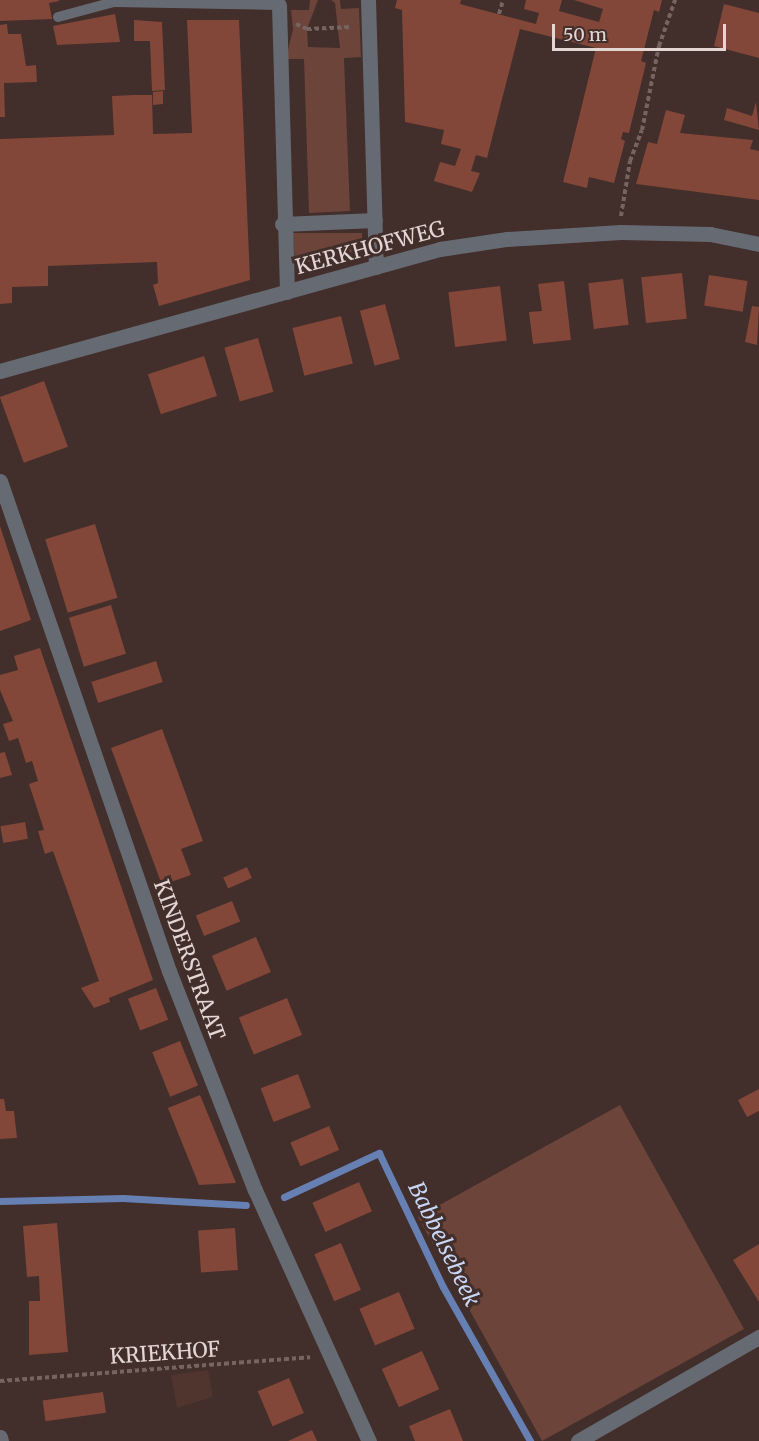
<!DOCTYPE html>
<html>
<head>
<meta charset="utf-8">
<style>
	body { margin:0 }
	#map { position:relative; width:759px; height:1441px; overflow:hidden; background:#422e2a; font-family:Merriweather,serif }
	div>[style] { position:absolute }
	.built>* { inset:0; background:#50352f }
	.green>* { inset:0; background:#6c443a; transform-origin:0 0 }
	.stream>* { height:7px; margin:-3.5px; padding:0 3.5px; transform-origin:3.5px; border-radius:3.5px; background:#6780b4 }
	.building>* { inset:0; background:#834739; transform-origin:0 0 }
	.path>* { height:4px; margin-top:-2px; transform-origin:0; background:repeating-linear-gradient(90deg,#766461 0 4.5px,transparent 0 7.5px) }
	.lane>* { height:10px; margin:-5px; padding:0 5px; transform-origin:5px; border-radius:5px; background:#666a73 }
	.street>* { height:15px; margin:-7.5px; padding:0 7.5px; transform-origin:7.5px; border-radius:7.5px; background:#666a73 }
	span { translate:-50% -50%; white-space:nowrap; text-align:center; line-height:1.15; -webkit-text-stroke:6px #422e2a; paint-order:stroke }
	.street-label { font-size:21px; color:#e3d6d3 }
	.water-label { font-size:22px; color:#c9d8f7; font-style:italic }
	.scale { position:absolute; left:552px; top:24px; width:174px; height:27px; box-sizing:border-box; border:3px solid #e3d6d3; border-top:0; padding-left:8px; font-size:18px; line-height:21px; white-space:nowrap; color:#e3d6d3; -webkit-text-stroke:4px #422e2a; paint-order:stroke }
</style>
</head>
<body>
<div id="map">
	<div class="built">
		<div style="clip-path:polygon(208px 1370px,213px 1397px,177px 1408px,171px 1375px)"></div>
	</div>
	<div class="green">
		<div style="clip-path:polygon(310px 0,318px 0,307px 29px,308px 47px,340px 48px,335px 3px,331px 0,340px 0,341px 9px,359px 8px,361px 57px,344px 58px,350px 211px,309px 213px,304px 59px,286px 59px,293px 29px,291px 10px,309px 10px)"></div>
		<div style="clip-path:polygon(293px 233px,362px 233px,362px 250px,295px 265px)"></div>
		<div style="left:620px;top:1105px;width:256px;height:231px;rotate:61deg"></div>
	</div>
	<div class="stream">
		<div style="left:284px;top:1197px;width:105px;rotate:-24.9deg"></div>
		<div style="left:379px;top:1153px;width:148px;rotate:64.5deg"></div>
		<div style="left:443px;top:1287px;width:177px;rotate:60.5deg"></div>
		<div style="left:0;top:1201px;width:123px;rotate:-1.4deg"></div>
		<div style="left:123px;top:1198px;width:123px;rotate:3.3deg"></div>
	</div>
	<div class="building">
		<div style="clip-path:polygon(0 0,59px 0,59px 1px,49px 3px,52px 19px,0 21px)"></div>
		<div style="clip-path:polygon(397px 0,461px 0,460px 4px,536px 24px,539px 13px,524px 9px,526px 0,562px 0,559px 11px,599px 22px,603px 9px,574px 0,662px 0,659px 12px,654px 10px,641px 61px,646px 63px,629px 133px,623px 132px,621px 139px,625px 141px,614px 183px,589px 177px,587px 188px,563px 182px,596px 48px,520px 29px,487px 158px,476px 155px,471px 171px,480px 173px,472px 192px,434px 181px,440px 162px,455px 166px,461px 149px,441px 144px,444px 130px,405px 122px,402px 10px,395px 8px)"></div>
		<div style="clip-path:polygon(724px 4px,759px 13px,759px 58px,714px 46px)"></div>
		<div style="clip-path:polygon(115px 14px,120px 42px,57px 45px,53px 26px)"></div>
		<div style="clip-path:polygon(134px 20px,162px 22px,165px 90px,152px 91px,150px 41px,134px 41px)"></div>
		<div style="clip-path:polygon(187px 20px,239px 20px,250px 280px,159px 306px,153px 285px,158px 283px,157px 262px,48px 266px,48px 286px,12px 287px,12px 303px,0 304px,0 139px,114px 135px,112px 96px,134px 95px,152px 95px,153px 134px,192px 133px)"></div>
		<div style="clip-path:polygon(7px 24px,8px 34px,21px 34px,26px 66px,36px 65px,37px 82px,4px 83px,5px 117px,0 117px,0 25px)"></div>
		<div style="clip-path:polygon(163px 91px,163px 104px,153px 105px,153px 92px)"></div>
		<div style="clip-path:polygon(756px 102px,759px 130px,724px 120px,727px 108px,752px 116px)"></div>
		<div style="clip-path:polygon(666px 110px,685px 115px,680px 133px,753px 140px,750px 149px,759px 151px,759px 200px,636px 184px,648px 142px,657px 144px)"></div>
		<div style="left:682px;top:273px;width:46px;height:41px;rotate:84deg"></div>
		<div style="left:709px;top:275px;width:39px;height:31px;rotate:9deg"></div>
		<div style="left:623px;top:279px;width:46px;height:35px;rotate:83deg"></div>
		<div style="clip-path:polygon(564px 281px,571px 340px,533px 344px,529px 312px,542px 311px,538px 284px)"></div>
		<div style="left:500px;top:286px;width:55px;height:52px;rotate:83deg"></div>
		<div style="left:385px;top:304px;width:57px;height:26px;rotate:75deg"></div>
		<div style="clip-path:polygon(752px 306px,759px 307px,757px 345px,745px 342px)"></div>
		<div style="left:341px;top:316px;width:49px;height:50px;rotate:76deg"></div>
		<div style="left:258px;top:338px;width:56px;height:35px;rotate:74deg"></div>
		<div style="left:204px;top:356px;width:42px;height:59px;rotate:72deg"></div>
		<div style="left:44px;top:381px;width:70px;height:47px;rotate:70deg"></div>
		<div style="left:95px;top:524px;width:77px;height:52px;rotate:73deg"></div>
		<div style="clip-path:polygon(0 526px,31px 620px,0 631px)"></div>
		<div style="left:111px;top:605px;width:51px;height:44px;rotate:73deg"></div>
		<div style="clip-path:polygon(40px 648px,153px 980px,109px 998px,110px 1002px,94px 1008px,81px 988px,99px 981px,53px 851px,45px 854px,38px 831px,44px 830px,29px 784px,38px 781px,32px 761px,26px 763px,18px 738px,9px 741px,3px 724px,13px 721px,0 690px,0 675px,18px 670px,14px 656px)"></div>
		<div style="left:156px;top:661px;width:22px;height:68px;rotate:72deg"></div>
		<div style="clip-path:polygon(162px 729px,203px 841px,181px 849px,191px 875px,162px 885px,111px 748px)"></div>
		<div style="clip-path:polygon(5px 752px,12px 775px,0 778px,0 753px)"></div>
		<div style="left:25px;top:822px;width:17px;height:25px;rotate:80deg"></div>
		<div style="left:247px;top:867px;width:12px;height:26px;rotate:66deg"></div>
		<div style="left:232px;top:901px;width:22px;height:39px;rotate:68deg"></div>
		<div style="left:256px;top:937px;width:38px;height:48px;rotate:67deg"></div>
		<div style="left:156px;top:988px;width:34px;height:30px;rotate:69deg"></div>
		<div style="left:287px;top:998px;width:40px;height:52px;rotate:68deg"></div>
		<div style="left:180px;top:1041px;width:48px;height:30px;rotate:68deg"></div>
		<div style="left:298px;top:1074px;width:36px;height:40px;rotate:69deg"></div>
		<div style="clip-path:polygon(759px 1089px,759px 1111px,747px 1117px,738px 1100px)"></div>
		<div style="clip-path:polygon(200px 1095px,223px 1151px,236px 1183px,199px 1185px,168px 1108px)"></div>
		<div style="clip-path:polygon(0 1099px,4px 1099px,6px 1111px,14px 1111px,17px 1138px,0 1139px)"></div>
		<div style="left:329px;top:1126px;width:26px;height:42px;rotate:67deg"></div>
		<div style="left:359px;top:1182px;width:32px;height:51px;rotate:66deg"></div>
		<div style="clip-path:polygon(57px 1223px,68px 1352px,29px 1355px,29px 1301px,40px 1301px,39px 1276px,27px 1277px,23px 1226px)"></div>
		<div style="left:235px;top:1228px;width:42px;height:37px;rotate:86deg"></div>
		<div style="left:341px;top:1243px;width:51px;height:29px;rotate:67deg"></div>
		<div style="clip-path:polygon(759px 1244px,759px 1302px,733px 1260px)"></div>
		<div style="left:399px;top:1292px;width:40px;height:43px;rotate:67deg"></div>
		<div style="left:422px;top:1351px;width:42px;height:44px;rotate:66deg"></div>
		<div style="left:289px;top:1378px;width:38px;height:34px;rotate:67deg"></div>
		<div style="left:103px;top:1392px;width:21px;height:61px;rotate:82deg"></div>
		<div style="clip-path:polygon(450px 1409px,463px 1441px,415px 1441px,409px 1426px)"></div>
		<div style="clip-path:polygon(312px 1430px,317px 1441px,288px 1441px)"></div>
	</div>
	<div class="path">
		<div style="left:499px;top:14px;width:15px;rotate:-74deg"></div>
		<div style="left:296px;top:24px;width:12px;rotate:24deg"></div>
		<div style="left:307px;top:29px;width:44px;rotate:-2.6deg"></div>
		<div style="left:621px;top:216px;width:56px;rotate:-80.7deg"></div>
		<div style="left:630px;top:161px;width:33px;rotate:-69deg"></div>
		<div style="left:642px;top:130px;width:86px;rotate:-78.6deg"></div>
		<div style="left:659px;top:46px;width:49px;rotate:-70.8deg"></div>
		<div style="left:0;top:1381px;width:311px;rotate:-4.4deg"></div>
	</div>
	<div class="lane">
		<div style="left:58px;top:17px;width:58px;rotate:-15deg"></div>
		<div style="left:114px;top:2px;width:165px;rotate:1deg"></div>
	</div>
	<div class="street">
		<div style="left:368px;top:0;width:267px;rotate:88.3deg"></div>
		<div style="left:279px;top:5px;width:287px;rotate:88.4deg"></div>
		<div style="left:282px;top:224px;width:93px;rotate:-2.5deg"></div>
		<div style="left:0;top:371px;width:457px;rotate:-15.5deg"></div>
		<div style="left:440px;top:249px;width:68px;rotate:-8.5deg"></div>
		<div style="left:507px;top:239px;width:114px;rotate:-3.5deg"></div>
		<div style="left:621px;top:232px;width:89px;rotate:1.3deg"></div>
		<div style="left:710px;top:234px;width:50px;rotate:11.5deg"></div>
		<div style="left:0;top:481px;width:518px;rotate:70.97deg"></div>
		<div style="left:169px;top:971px;width:235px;rotate:68.6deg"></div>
		<div style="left:255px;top:1190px;width:276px;rotate:65.6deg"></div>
		<div style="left:0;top:1437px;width:4px;rotate:76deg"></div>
		<div style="left:578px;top:1441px;width:209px;rotate:-29.9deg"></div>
	</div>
	<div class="street-label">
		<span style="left:370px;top:248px;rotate:-15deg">KERKHOFWEG</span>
		<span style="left:189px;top:960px;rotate:70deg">KINDERSTRAAT</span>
		<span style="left:165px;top:1353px;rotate:-4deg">KRIEKHOF</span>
	</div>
	<div class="water-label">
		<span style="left:444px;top:1244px;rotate:64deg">Babbelsebeek</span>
	</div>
	<div class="scale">50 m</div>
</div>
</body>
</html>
